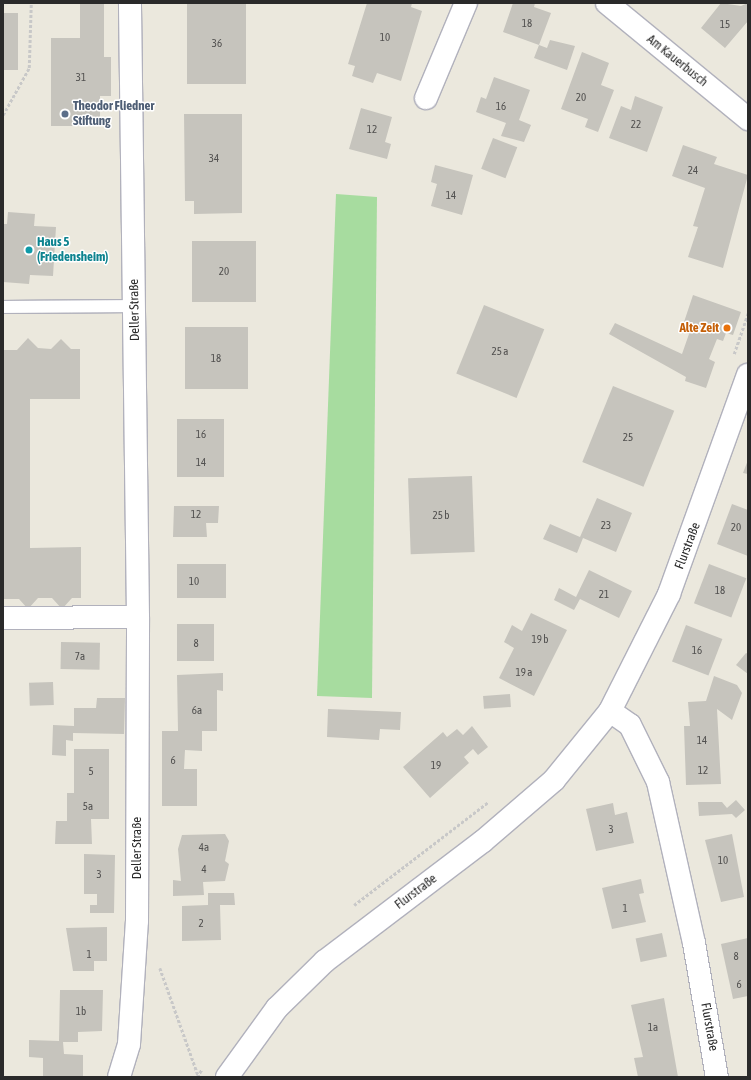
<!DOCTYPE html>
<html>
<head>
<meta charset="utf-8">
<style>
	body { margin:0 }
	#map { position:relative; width:751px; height:1080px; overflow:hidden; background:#ebe8dd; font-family:"Asap Condensed",sans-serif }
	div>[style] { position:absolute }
	.green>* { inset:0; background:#a7dc9f }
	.building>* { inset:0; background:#c6c4bd; transform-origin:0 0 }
	.path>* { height:2.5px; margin-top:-1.25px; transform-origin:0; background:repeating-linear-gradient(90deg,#c8c8c8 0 3px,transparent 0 5px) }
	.roads { filter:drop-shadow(1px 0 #b1b1bc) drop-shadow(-1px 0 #b1b1bc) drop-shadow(0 1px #b1b1bc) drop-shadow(0 -1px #b1b1bc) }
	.service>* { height:12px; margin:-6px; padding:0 6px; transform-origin:6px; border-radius:6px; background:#fff }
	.minor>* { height:22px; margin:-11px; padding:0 11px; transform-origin:11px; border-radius:11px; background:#fff }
	.secondary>* { height:22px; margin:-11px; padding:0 11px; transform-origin:11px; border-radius:11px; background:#fff }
	.dots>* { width:11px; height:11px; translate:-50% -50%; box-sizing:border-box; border:2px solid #fff; border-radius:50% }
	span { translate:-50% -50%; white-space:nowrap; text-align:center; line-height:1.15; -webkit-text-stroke:3px #fff; paint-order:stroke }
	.number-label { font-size:11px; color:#51504f }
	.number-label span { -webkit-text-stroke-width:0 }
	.street-label { font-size:13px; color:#2a2a2a }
	.service-label { font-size:13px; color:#4e5e75; font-weight:700 }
	.left { translate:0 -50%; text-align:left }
	.culture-label { font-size:13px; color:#0d838f; font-weight:700 }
	.food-label { font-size:13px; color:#c56008; font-weight:700 }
	.right { translate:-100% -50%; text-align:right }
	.frame { position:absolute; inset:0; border:4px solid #2a2a2a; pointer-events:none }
</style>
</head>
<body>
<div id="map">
	<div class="green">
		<div style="clip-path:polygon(336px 194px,377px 197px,372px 698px,317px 696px)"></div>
	</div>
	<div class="building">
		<div style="clip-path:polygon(80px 3px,104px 3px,104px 57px,111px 57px,111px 96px,100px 96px,100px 126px,51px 126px,51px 38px,80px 38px)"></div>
		<div style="left:187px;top:3px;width:59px;height:81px"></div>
		<div style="clip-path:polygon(367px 3px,412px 3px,411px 7px,422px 11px,401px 81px,377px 73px,373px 83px,352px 76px,355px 66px,348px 64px)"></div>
		<div style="clip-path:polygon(513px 3px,535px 3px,534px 7px,551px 13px,539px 45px,547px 48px,550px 40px,575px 46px,567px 70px,534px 58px,539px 45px,503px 32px)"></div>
		<div style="clip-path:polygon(721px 3px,741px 6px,748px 3px,748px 21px,725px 48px,701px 28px)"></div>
		<div style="left:3px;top:13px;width:15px;height:57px"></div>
		<div style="clip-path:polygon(582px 52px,609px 63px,601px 85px,614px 90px,598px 132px,585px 127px,588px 119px,561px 109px)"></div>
		<div style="clip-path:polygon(494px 77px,530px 90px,519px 120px,531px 125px,524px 142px,501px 136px,506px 123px,476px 112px,481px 97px,486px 99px)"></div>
		<div style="clip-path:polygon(635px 96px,663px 107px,647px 152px,609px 138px,621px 106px,631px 110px)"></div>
		<div style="clip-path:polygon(361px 108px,392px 117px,385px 142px,391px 144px,387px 159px,349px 149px)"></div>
		<div style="clip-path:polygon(184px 114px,242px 114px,242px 213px,194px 214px,194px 201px,185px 201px)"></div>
		<div style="left:493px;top:138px;width:26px;height:33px;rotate:21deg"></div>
		<div style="clip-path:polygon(683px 145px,717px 157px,714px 164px,748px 175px,723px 268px,688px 257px,698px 227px,693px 226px,705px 188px,672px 176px)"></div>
		<div style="clip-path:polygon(435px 165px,473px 175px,462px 215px,431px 206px,437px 184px,431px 182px)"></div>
		<div style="clip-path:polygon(8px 212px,35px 214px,34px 226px,56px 227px,53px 276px,30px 275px,29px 284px,3px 282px,3px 224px,7px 224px)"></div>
		<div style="left:192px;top:241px;width:64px;height:61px"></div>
		<div style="clip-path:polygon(693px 295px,741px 312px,733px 335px,726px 333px,723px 341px,717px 339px,709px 359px,715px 362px,706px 388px,685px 381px,686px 377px,609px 334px,615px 323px,682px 354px,689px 334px,681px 331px)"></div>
		<div style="left:484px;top:305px;width:65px;height:74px;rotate:22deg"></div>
		<div style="left:185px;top:327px;width:63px;height:62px"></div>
		<div style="clip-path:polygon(28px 338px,38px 348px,51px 349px,61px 339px,71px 349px,80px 349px,80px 399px,30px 399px,30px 548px,81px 547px,81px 598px,72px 598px,62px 609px,52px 598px,38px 598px,28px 609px,19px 599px,3px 599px,3px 350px,17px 350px)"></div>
		<div style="left:613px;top:386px;width:66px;height:82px;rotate:22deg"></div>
		<div style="left:177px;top:419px;width:47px;height:58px"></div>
		<div style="clip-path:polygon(748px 460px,748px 474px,743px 473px)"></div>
		<div style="left:472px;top:476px;width:76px;height:64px;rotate:88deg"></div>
		<div style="clip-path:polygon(597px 498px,632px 513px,616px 552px,583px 538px,577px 553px,543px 539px,550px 524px,580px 537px)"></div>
		<div style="clip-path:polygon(732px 504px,748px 510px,748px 556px,717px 544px)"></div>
		<div style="clip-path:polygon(174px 506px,219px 506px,218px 523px,206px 523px,207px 537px,173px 537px)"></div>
		<div style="left:177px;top:564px;width:49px;height:34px"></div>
		<div style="left:709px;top:564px;width:40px;height:42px;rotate:21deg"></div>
		<div style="clip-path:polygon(589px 570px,632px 591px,619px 618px,580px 599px,574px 610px,554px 600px,559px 588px,576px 597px)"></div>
		<div style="clip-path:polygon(531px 613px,567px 630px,534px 696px,499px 678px,514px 648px,504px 642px,512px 625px,522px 631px)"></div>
		<div style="left:177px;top:624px;width:37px;height:37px"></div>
		<div style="left:686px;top:625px;width:39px;height:39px;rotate:21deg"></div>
		<div style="left:61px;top:642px;width:39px;height:27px;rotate:1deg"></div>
		<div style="clip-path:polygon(746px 653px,748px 654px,748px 674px,736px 665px)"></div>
		<div style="clip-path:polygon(223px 673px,223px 691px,217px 690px,217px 731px,202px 731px,202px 751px,185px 750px,184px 769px,197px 769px,197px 806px,162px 806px,162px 731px,178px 731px,177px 675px)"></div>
		<div style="clip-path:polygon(714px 676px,737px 685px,742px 693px,732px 720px,717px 709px,721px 784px,686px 785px,684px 726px,690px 726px,688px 702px,706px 701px)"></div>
		<div style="left:53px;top:682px;width:23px;height:24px;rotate:88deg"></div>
		<div style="left:510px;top:694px;width:13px;height:27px;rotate:86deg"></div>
		<div style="clip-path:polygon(97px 698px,125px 698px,124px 734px,73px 733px,73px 741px,66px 740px,66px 756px,52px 755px,53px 725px,74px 726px,74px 708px,96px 708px)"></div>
		<div style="clip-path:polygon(328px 709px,401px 712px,400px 730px,380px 729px,379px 740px,327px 737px)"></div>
		<div style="clip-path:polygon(472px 726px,488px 747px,478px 755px,473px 749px,464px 757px,469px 763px,430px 798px,403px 767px,443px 732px,447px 737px,457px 729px,463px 735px)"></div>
		<div style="clip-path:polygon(74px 749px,109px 749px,109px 819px,91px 819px,92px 844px,55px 844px,56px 821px,67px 821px,67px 793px,74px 793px)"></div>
		<div style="clip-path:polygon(736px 800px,745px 810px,736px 818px,732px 814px,699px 816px,698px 802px,722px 802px,727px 808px)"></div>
		<div style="clip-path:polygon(613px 803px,615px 815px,627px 812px,634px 843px,596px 851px,586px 809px)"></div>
		<div style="clip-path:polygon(225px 834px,229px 841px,225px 861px,229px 864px,225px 881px,203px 882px,204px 895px,173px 896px,173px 880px,181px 881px,178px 849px,182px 835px)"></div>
		<div style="clip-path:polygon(732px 834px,744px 897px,721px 902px,705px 840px)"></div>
		<div style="clip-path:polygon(84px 854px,115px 855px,114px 913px,90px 913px,90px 905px,97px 905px,97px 894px,84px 894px)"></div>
		<div style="clip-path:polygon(641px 879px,644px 893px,639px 894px,646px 922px,612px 929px,602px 888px)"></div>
		<div style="clip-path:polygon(208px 893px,234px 893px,235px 905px,220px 905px,221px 940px,182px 941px,182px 906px,208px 905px)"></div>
		<div style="clip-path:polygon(107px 927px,107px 961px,94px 961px,94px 971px,73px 971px,66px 928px)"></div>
		<div style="left:662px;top:933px;width:24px;height:27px;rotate:78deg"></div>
		<div style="clip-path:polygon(748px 938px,748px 996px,733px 999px,721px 944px)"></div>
		<div style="clip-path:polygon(60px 990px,103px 990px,102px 1031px,78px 1032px,78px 1042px,63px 1042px,64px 1054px,83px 1055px,83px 1077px,43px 1077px,43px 1058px,29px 1057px,29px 1040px,59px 1041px)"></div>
		<div style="clip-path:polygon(664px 998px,678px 1077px,638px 1077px,634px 1058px,643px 1057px,631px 1005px)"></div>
	</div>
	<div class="path">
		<div style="left:3px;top:115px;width:54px;rotate:-61deg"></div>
		<div style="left:29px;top:68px;width:65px;rotate:-88.2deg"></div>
		<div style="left:734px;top:354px;width:43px;rotate:-71.1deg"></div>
		<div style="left:354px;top:905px;width:169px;rotate:-37.5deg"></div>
		<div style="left:160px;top:968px;width:114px;rotate:70.4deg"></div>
		<div style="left:197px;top:1077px;width:9px;rotate:-58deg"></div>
	</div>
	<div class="roads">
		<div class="service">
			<div style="left:3px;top:307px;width:132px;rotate:-0.4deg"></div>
		</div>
		<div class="minor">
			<div style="left:607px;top:3px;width:183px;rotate:39.4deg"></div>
			<div style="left:426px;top:98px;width:103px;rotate:-67.2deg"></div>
			<div style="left:3px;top:618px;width:135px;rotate:-0.4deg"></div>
			<div style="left:610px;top:711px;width:24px;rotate:35deg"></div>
			<div style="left:630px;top:725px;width:64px;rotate:63.8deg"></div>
			<div style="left:658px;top:782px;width:165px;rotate:77.4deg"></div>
			<div style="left:694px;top:943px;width:136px;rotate:80.3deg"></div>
			<div style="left:119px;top:1077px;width:34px;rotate:-73deg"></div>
			<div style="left:129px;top:1044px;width:123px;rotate:-86.3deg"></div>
			<div style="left:137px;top:921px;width:304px;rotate:-89.8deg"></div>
			<div style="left:138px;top:617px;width:614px;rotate:-90.75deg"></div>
		</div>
		<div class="secondary">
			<div style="left:227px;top:1077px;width:85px;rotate:-54.1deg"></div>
			<div style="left:277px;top:1008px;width:67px;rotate:-44.4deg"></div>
			<div style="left:325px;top:961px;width:197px;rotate:-37.2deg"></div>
			<div style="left:482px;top:842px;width:95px;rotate:-40.7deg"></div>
			<div style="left:554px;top:780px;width:89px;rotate:-50.9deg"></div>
			<div style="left:610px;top:711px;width:131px;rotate:-63.2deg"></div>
			<div style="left:669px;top:594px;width:233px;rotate:-70.2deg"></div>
		</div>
	</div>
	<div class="dots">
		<div style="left:65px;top:114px;background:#5c6f8a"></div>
		<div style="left:29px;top:250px;background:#0f9aa8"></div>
		<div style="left:727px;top:328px;background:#e8710a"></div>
	</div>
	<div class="number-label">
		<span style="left:527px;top:23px">18</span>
		<span style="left:725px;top:24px">15</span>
		<span style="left:385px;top:37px">10</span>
		<span style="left:217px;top:43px">36</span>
		<span style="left:81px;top:77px">31</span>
		<span style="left:581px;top:97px">20</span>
		<span style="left:501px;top:106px">16</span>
		<span style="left:636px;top:124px">22</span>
		<span style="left:372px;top:129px">12</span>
		<span style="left:214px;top:158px">34</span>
		<span style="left:693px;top:170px">24</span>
		<span style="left:451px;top:195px">14</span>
		<span style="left:224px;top:271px">20</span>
		<span style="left:500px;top:351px">25 a</span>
		<span style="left:216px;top:358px">18</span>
		<span style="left:201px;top:434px">16</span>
		<span style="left:628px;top:437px">25</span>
		<span style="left:201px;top:462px">14</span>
		<span style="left:196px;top:514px">12</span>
		<span style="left:441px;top:515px">25 b</span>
		<span style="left:606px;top:525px">23</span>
		<span style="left:736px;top:527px">20</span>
		<span style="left:194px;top:581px">10</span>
		<span style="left:720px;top:590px">18</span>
		<span style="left:604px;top:594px">21</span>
		<span style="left:540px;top:639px">19 b</span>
		<span style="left:196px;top:643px">8</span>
		<span style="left:697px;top:650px">16</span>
		<span style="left:80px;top:656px">7a</span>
		<span style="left:524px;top:672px">19 a</span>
		<span style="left:197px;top:710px">6a</span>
		<span style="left:702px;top:740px">14</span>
		<span style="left:173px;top:760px">6</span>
		<span style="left:436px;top:765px">19</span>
		<span style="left:703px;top:770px">12</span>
		<span style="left:91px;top:771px">5</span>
		<span style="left:88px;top:806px">5a</span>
		<span style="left:611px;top:829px">3</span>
		<span style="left:204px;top:847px">4a</span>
		<span style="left:723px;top:860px">10</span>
		<span style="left:204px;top:869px">4</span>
		<span style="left:99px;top:874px">3</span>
		<span style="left:625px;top:908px">1</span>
		<span style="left:201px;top:923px">2</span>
		<span style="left:89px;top:954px">1</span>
		<span style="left:736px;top:956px">8</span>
		<span style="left:739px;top:984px">6</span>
		<span style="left:81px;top:1011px">1b</span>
		<span style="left:653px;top:1027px">1a</span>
	</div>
	<div class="street-label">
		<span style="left:677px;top:61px;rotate:39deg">Am Kauerbusch</span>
		<span style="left:135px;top:310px;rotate:-91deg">Deller Straße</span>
		<span style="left:688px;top:546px;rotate:-69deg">Flurstraße</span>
		<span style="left:137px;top:848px;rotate:-90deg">Deller Straße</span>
		<span style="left:416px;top:892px;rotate:-37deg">Flurstraße</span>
		<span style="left:709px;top:1027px;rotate:80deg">Flurstraße</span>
	</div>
	<div class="service-label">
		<span class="left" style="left:73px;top:114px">Theodor Fliedner<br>Stiftung</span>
	</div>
	<div class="culture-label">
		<span class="left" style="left:37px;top:250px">Haus 5<br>(Friedensheim)</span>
	</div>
	<div class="food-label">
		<span class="right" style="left:719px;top:328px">Alte Zeit</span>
	</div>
	<div class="frame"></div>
</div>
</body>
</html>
